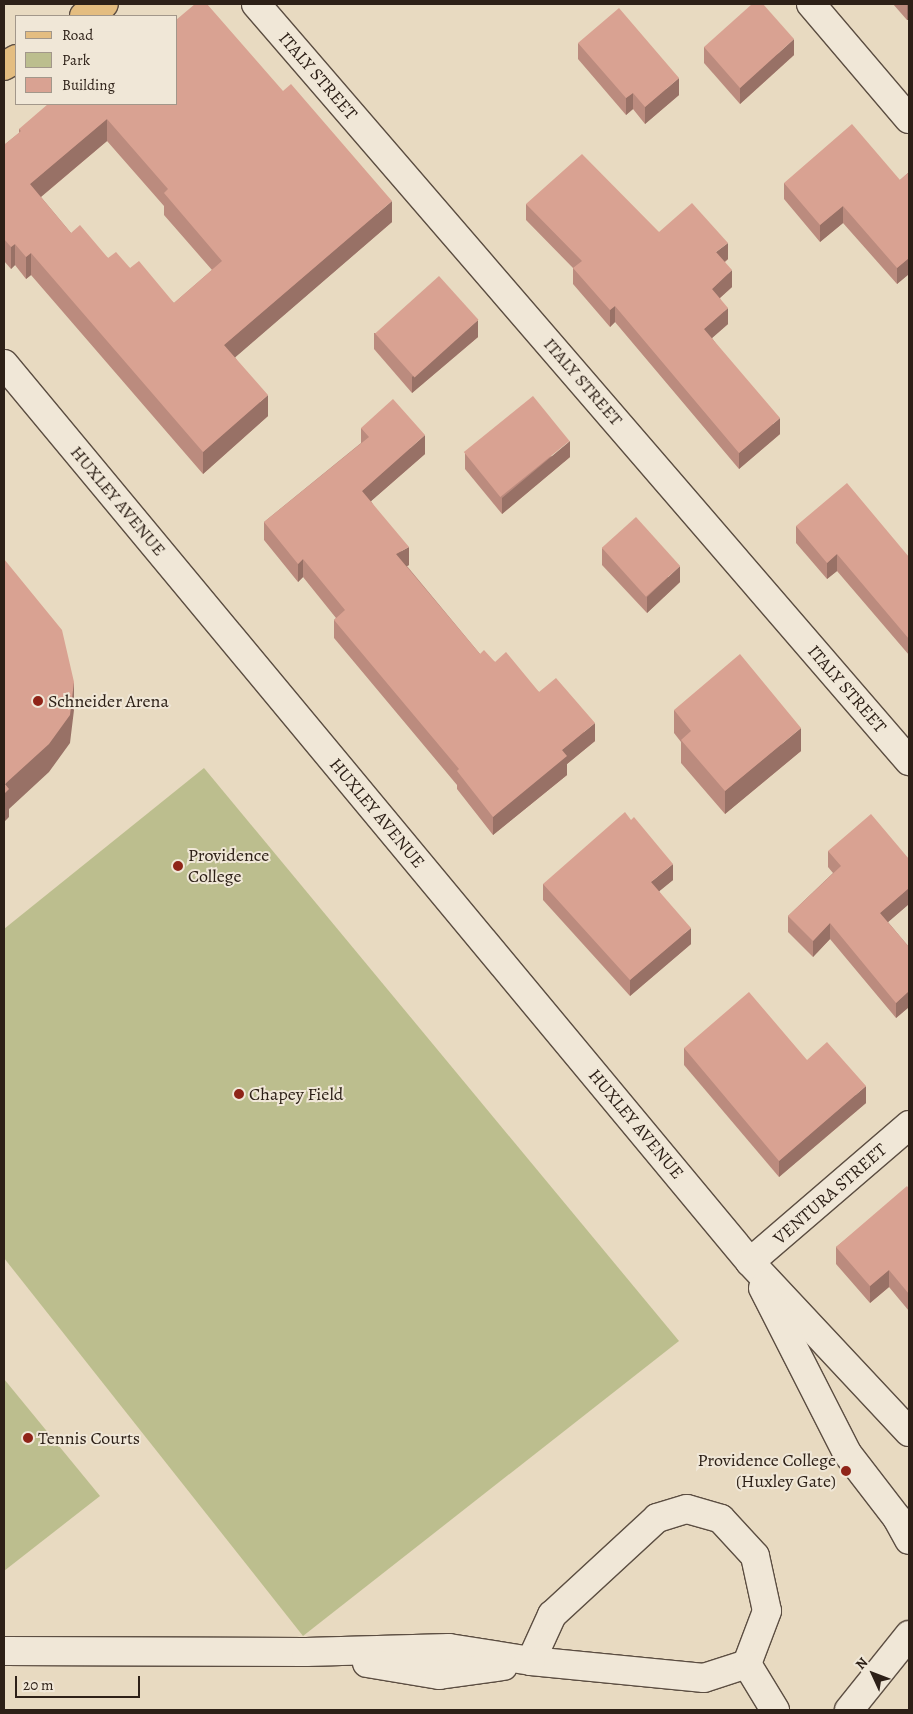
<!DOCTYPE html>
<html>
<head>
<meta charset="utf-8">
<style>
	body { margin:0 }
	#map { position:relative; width:913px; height:1714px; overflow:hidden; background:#e8dac1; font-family:Alegreya,serif }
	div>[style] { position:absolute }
	.green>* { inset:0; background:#bcbe8e }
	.roads { filter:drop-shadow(1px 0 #5c4e42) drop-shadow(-1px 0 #5c4e42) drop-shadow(0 1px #5c4e42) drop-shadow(0 -1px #5c4e42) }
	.minor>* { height:28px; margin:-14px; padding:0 14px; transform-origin:14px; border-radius:14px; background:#f0e7d7 }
	.major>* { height:28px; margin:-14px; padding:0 14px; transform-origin:14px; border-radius:14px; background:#e4bd80 }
	.wall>* { inset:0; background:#bb8b7e }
	.shaded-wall>* { inset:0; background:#987166; transform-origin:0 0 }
	.building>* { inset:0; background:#d9a292; transform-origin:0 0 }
	.dots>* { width:14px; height:14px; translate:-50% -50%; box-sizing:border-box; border:2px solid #f0e7d7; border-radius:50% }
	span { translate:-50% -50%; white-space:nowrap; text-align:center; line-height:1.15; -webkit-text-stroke:4px #f0e7d7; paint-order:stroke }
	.street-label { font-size:18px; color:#2d2017 }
	.poi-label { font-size:18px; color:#2d2017 }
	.left { translate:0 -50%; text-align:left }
	.right { translate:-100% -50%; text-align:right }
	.frame { position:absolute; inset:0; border:5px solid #2d2017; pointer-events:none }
	.legend { position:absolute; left:15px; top:15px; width:162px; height:90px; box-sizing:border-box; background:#f0e7d7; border:1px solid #a2978a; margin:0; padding:6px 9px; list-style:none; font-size:15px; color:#2d2017 }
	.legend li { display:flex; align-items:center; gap:10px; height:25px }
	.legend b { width:25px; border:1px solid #a2978a }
	.north { position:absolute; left:848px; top:1649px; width:50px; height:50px; -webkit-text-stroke:4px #f0e7d7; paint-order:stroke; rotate:313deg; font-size:14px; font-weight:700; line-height:20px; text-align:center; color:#2d2017 }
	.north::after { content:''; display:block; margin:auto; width:18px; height:22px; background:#2d2017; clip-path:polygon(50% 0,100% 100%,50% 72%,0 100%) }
	.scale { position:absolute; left:15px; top:1676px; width:125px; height:22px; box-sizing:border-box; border:2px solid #2d2017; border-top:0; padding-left:6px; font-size:15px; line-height:18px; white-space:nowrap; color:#2d2017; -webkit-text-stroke:4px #f0e7d7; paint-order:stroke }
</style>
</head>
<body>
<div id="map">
	<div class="green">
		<div style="clip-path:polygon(204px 768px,679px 1341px,303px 1636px,4px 1258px,4px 929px)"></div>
		<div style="clip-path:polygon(4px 1379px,100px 1496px,4px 1571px)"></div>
	</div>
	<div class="roads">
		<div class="minor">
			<div style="left:256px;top:4px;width:1000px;rotate:49.22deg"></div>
			<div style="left:811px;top:4px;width:151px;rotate:49.6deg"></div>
			<div style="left:4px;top:364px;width:1167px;rotate:50.28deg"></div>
			<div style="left:750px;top:1262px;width:233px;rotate:46.9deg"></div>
			<div style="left:750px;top:1262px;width:210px;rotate:-40.7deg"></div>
			<div style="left:763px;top:1288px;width:185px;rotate:63deg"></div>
			<div style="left:847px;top:1453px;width:82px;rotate:52.4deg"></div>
			<div style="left:897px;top:1518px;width:25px;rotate:61deg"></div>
			<div style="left:687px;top:1509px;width:35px;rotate:16deg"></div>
			<div style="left:721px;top:1519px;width:50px;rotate:47.4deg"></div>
			<div style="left:755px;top:1556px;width:56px;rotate:77.7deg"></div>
			<div style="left:767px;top:1611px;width:57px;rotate:110.7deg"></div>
			<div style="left:747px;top:1664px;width:45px;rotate:162deg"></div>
			<div style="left:704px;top:1678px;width:174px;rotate:-174.4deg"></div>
			<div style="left:531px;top:1661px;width:51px;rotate:-65.5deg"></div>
			<div style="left:552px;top:1615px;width:143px;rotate:-42.7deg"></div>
			<div style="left:657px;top:1518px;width:31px;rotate:-17deg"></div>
			<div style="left:4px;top:1651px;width:302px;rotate:0.2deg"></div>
			<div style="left:306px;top:1652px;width:143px;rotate:-1.6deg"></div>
			<div style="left:449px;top:1648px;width:83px;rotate:9deg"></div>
			<div style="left:367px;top:1663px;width:73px;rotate:9.5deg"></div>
			<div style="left:439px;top:1675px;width:65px;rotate:-8deg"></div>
			<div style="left:747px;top:1664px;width:54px;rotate:58.7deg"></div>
			<div style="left:849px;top:1710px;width:96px;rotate:-51.3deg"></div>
		</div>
		<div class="major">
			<div style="left:84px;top:16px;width:23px;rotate:-31deg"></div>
			<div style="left:4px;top:66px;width:14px;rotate:-30deg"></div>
		</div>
	</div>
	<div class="wall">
		<div style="clip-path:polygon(893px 4px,909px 4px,909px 18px,907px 20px)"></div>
		<div style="clip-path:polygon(578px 43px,679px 95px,645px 124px,633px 109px,626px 115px,578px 59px)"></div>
		<div style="clip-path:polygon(704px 47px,794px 55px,740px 104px,704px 63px)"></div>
		<div style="clip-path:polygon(evenodd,176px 104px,392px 222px,235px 357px,268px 416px,203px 474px,31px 275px,26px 279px,15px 265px,11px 269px,4px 261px,4px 145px,19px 133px,19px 129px,176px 104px,107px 141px,164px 206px,164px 215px,212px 270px,174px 303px,130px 268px,108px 258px,71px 233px,41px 197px,107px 141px)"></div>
		<div style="clip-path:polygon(909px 172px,909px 274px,897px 284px,843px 223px,820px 242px,784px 199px,784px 183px,900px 180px)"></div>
		<div style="clip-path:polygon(526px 204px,659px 232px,728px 259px,725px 262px,732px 287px,720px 298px,728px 324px,712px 338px,780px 434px,739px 469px,615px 322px,610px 327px,573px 284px,573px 268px,526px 220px)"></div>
		<div style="clip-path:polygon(374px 333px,478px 337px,412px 393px,374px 349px)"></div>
		<div style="clip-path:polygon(361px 428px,425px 454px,371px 501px,409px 565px,407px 566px,480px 654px,495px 662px,539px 692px,595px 741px,567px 764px,567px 775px,493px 835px,457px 789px,457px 785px,334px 638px,334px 620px,336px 618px,303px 577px,298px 582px,264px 540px,264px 522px,361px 443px)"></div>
		<div style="clip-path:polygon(465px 453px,570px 457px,502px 514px,465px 469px)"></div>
		<div style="clip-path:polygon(796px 526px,909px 557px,909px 655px,837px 571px,827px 579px,796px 543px)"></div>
		<div style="clip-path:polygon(602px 548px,680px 582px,647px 613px,602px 565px)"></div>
		<div style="clip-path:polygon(674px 710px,801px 751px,725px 814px,681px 763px,681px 742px,674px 733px)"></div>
		<div style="clip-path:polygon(828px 851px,909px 859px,909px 904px,888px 922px,909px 947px,909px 1007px,896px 1018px,830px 939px,813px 957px,788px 932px,788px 916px,833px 873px,828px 867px)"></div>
		<div style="clip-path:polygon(673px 880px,659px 891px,691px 944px,630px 996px,543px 900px,543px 884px)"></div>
		<div style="clip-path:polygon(684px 1048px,807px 1060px,866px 1103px,779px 1177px,684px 1065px)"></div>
		<div style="clip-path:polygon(909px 1189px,909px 1311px,889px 1287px,870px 1303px,836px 1264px,836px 1247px)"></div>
	</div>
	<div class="shaded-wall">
		<div style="left:907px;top:4px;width:2px;height:16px"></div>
		<div style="clip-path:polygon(794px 39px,794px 55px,740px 104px,740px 88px)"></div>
		<div style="clip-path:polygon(679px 78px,679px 95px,645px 124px,645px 107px)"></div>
		<div style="clip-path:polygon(633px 93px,633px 109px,626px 115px,626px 98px)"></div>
		<div style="clip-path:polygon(107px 119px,107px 141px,30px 206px,30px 184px)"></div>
		<div style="clip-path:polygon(392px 201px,392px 222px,224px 367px,224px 345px)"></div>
		<div style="clip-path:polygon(843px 206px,843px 223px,820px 242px,820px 225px)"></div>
		<div style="clip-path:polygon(728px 243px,728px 259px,716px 268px,716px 252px)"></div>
		<div style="clip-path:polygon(15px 244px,15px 265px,11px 269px,11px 247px)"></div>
		<div style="clip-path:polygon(31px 253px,31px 275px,26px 279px,26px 257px)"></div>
		<div style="clip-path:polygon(909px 258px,909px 274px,897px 284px,897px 268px)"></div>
		<div style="clip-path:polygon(732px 270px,732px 287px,712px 305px,712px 289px)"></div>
		<div style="clip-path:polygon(615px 306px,615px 322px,610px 327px,610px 310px)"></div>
		<div style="clip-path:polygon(728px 308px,728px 324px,704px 345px,704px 329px)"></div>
		<div style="clip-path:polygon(478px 320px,478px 337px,412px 393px,412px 377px)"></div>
		<div style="clip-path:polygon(268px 395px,268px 416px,203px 474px,203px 452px)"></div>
		<div style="clip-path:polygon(780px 418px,780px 434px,739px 469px,739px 453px)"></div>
		<div style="clip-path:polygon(425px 435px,425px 454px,362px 509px,362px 491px)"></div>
		<div style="clip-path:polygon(570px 441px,570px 457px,502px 514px,502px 498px)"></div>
		<div style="clip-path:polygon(409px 547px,409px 565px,396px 572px,396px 554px)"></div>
		<div style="clip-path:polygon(837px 554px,837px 571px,827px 579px,827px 563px)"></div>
		<div style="clip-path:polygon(303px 559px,303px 577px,298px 582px,298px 564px)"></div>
		<div style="clip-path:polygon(680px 566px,680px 582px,647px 613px,647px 597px)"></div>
		<div style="clip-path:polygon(74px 682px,74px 710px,70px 743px,49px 772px,9px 809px,9px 817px,4px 822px,4px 794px,5px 784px)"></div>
		<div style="clip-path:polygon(595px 723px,595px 741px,567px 764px,567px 775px,493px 835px,493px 817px,562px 750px)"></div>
		<div style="clip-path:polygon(801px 728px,801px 751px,725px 814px,725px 791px)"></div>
		<div style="clip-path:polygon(673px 864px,673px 880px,651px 898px,651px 882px)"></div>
		<div style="clip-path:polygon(909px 888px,909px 904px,880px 929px,880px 913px)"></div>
		<div style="clip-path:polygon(830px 923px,830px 939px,813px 957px,813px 941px)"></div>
		<div style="clip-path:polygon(691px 928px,691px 944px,630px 996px,630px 980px)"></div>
		<div style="clip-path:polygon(909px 991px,909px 1007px,896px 1018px,896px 1003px)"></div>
		<div style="clip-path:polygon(866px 1086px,866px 1103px,779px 1177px,779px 1161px)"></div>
		<div style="clip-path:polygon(889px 1270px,889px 1287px,870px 1303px,870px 1286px)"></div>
	</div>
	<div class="building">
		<div style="clip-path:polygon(evenodd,195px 4px,207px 4px,283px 91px,291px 84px,392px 201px,224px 345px,268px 395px,203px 452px,31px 253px,26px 257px,15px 244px,11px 247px,4px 239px,4px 145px,21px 131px,19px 129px,48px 104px,176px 104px,176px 20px,195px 4px,107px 119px,168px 189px,164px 193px,222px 261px,174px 303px,139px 261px,130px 268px,116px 252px,108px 258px,80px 225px,71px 233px,30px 184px,107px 119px)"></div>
		<div style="clip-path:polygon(752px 4px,763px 4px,794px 39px,740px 88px,704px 47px)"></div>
		<div style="clip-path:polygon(619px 8px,679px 78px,645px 107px,633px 93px,626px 98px,578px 43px)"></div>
		<div style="clip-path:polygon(852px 124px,900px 180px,909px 172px,909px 258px,897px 268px,843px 206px,820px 225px,784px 183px)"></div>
		<div style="clip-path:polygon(582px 154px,659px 232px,692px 203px,728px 243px,716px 252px,732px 270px,712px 289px,728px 308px,704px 329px,780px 418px,739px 453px,615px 306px,610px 310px,573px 268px,582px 261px,526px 204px)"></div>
		<div style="left:439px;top:276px;width:59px;height:86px;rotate:48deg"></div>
		<div style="left:533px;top:396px;width:58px;height:89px;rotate:51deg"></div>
		<div style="clip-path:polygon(393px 399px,425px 435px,362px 491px,409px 547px,396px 554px,480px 654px,484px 650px,495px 662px,506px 652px,539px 692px,556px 678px,595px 723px,562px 750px,567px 756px,493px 817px,457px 771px,459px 769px,334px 620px,345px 610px,303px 559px,298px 564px,264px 522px,369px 437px,361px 428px)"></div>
		<div style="clip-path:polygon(847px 483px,909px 557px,909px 639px,837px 554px,827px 563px,796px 526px)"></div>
		<div style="left:636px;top:517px;width:66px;height:46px;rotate:48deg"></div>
		<div style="clip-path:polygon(4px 559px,62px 630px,74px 682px,70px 715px,49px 744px,5px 784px,9px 789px,4px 794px)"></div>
		<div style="clip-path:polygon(740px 654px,801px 728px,725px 791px,681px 740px,691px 731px,674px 710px)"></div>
		<div style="clip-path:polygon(625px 812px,631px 820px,634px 817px,673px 864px,651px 882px,691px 928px,630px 980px,543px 884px)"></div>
		<div style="clip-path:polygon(871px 814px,909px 859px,909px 888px,880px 913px,909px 947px,909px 991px,896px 1003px,830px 923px,813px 941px,788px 916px,841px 866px,828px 851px)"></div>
		<div style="clip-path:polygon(749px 992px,807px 1060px,827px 1042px,866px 1086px,779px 1161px,684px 1048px)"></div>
		<div style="clip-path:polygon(907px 1186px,909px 1189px,909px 1294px,889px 1270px,870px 1286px,836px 1247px)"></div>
	</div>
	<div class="dots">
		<div style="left:38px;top:701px;background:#8f2418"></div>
		<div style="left:178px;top:866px;background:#8f2418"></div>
		<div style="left:239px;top:1094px;background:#8f2418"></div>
		<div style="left:28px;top:1438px;background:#8f2418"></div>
		<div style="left:846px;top:1471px;background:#8f2418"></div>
	</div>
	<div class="street-label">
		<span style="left:318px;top:76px;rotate:49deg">ITALY STREET</span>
		<span style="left:583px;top:382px;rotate:49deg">ITALY STREET</span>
		<span style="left:118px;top:501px;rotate:50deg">HUXLEY AVENUE</span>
		<span style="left:847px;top:689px;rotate:49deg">ITALY STREET</span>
		<span style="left:377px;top:813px;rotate:50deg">HUXLEY AVENUE</span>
		<span style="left:636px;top:1124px;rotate:50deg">HUXLEY AVENUE</span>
		<span style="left:830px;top:1194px;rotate:-41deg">VENTURA STREET</span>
	</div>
	<div class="poi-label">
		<span class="left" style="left:48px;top:701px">Schneider Arena</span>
		<span class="left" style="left:188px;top:866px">Providence<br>College</span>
		<span class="left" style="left:249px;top:1094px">Chapey Field</span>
		<span class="left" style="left:38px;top:1438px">Tennis Courts</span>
		<span class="right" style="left:836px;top:1471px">Providence College<br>(Huxley Gate)</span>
	</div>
	<div class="frame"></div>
	<ul class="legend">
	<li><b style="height:6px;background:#e4bd80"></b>Road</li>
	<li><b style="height:14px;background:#bcbe8e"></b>Park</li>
	<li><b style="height:14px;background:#d9a292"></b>Building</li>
	</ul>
	<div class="north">N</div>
	<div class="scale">20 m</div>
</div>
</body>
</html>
